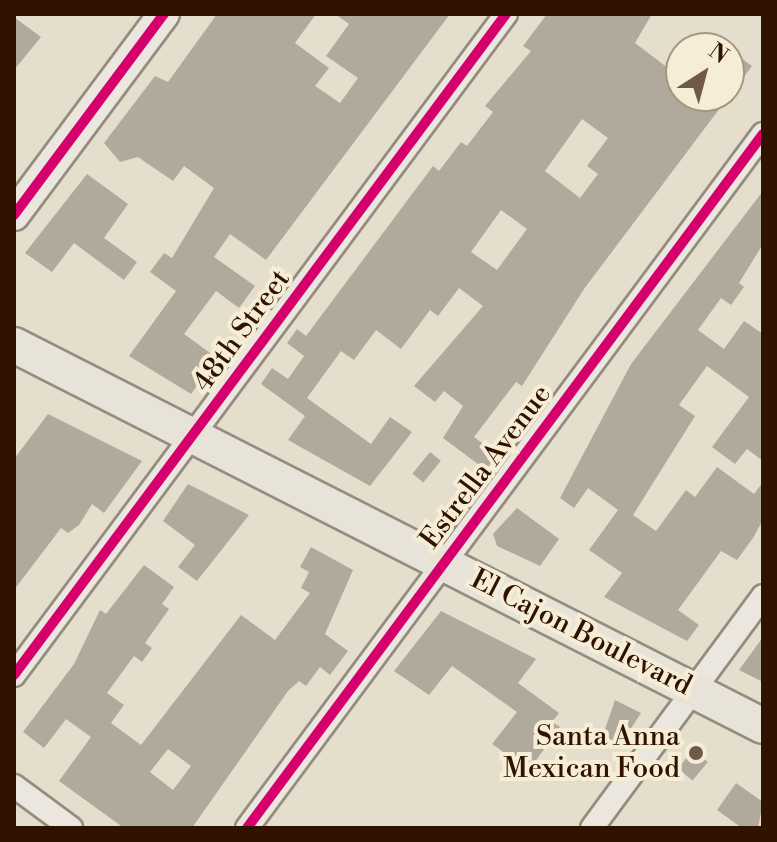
<!DOCTYPE html>
<html>
<head>
<meta charset="utf-8">
<style>
	body { margin:0 }
	#map { position:relative; width:777px; height:842px; overflow:hidden; background:#e6decc; font-family:"Libre Bodoni",serif }
	div>[style] { position:absolute }
	.building>* { inset:0; background:#b1a99c; transform-origin:0 0 }
	.roads { filter:drop-shadow(2px 0 #948c7f) drop-shadow(-2px 0 #948c7f) drop-shadow(0 2px #948c7f) drop-shadow(0 -2px #948c7f) }
	.street>* { height:22px; margin:-11px; padding:0 11px; transform-origin:11px; border-radius:11px; background:#ebe7de }
	.secondary>* { height:30px; margin:-15px; padding:0 15px; transform-origin:15px; border-radius:15px; background:#ebe7de }
	.primary>* { height:34px; margin:-17px; padding:0 17px; transform-origin:17px; border-radius:17px; background:#e8e3d8 }
	.cycleway>* { height:10px; margin:-5px; padding:0 5px; transform-origin:5px; border-radius:5px; background:#d6006c }
	.dots>* { width:22px; height:22px; translate:-50% -50%; box-sizing:border-box; border:4px solid #f6edd7; border-radius:50% }
	span { translate:-50% -50%; white-space:nowrap; text-align:center; line-height:1.15; -webkit-text-stroke:8px #f6edd7; paint-order:stroke }
	.street-label { font-size:28px; color:#301201 }
	.poi-label { font-size:28px; color:#301201 }
	.right { translate:-100% -50%; text-align:right }
	.frame { position:absolute; inset:0; border:16px solid #301201; pointer-events:none }
	.north { position:absolute; left:665px; top:32px; width:80px; height:80px; box-sizing:border-box; background:#f6edd7; border:2px solid #a79581; border-radius:50%; rotate:36deg; font-size:22px; font-weight:700; line-height:32px; text-align:center; color:#301201 }
	.north::after { content:''; display:block; margin:auto; width:28px; height:36px; background:#705948; clip-path:polygon(50% 0,100% 100%,50% 72%,0 100%) }
</style>
</head>
<body>
<div id="map">
	<div class="building">
		<div style="clip-path:polygon(217px 14px,316px 14px,295px 43px,329px 68px,315px 86px,340px 103px,358px 78px,326px 56px,349px 24px,335px 14px,450px 14px,266px 260px,230px 234px,214px 257px,255px 286px,239px 308px,216px 291px,184px 334px,217px 358px,191px 394px,129px 356px,176px 291px,150px 272px,164px 253px,172px 258px,214px 188px,184px 166px,173px 181px,138px 157px,120px 162px,104px 143px,155px 76px,168px 82px)"></div>
		<div style="clip-path:polygon(evenodd,547px 14px,652px 14px,635px 43px,681px 78px,681px 96px,729px 96px,584px 289px,522px 386px,516px 382px,474px 437px,497px 454px,486px 470px,443px 438px,463px 406px,444px 391px,435px 402px,414px 386px,483px 306px,459px 288px,438px 316px,430px 310px,401px 349px,376px 330px,354px 360px,341px 351px,307px 398px,371px 444px,390px 417px,412px 432px,370px 486px,288px 440px,305px 416px,261px 384px,272px 368px,288px 379px,304px 356px,287px 343px,297px 329px,306px 336px,433px 166px,439px 171px,461px 142px,467px 146px,493px 112px,485px 106px,531px 51px,523px 46px,547px 14px,582px 119px,608px 138px,587px 166px,598px 174px,580px 198px,545px 171px,582px 119px,547px 14px,501px 210px,527px 229px,497px 270px,471px 252px,501px 210px)"></div>
		<div style="clip-path:polygon(14px 17px,41px 37px,14px 70px)"></div>
		<div style="clip-path:polygon(729px 49px,752px 66px,729px 97px)"></div>
		<div style="clip-path:polygon(87px 174px,128px 204px,104px 238px,137px 262px,124px 280px,74px 243px,52px 272px,25px 253px)"></div>
		<div style="clip-path:polygon(763px 191px,763px 244px,739px 283px,744px 287px,731px 305px,721px 298px,698px 330px,724px 349px,744px 321px,763px 334px,763px 461px,747px 449px,735px 464px,712px 447px,749px 397px,707px 366px,679px 405px,695px 416px,633px 515px,656px 531px,686px 490px,695px 497px,717px 467px,754px 494px,763px 482px,763px 520px,753px 538px,737px 560px,721px 551px,678px 610px,699px 625px,687px 641px,604px 597px,622px 573px,589px 550px,618px 510px,588px 488px,574px 508px,560px 498px,631px 364px)"></div>
		<div style="clip-path:polygon(48px 414px,142px 461px,104px 513px,92px 504px,79px 525px,68px 533px,61px 528px,14px 590px,14px 459px)"></div>
		<div style="left:430px;top:452px;width:14px;height:28px;rotate:39deg"></div>
		<div style="clip-path:polygon(188px 484px,249px 515px,197px 581px,178px 567px,195px 545px,163px 521px)"></div>
		<div style="clip-path:polygon(517px 508px,559px 539px,540px 566px,497px 546px,493px 534px)"></div>
		<div style="clip-path:polygon(evenodd,311px 547px,353px 570px,325px 634px,348px 651px,330px 675px,320px 667px,306px 686px,299px 681px,288px 691px,192px 828px,124px 828px,59px 781px,91px 737px,66px 719px,44px 748px,23px 732px,74px 664px,100px 610px,106px 614px,144px 565px,174px 587px,162px 604px,169px 609px,145px 643px,152px 648px,142px 662px,134px 656px,107px 693px,124px 705px,111px 723px,141px 745px,241px 615px,275px 640px,310px 593px,301px 588px,309px 572px,300px 567px,311px 547px,168px 749px,191px 766px,173px 790px,150px 772px,168px 749px)"></div>
		<div style="clip-path:polygon(441px 611px,536px 659px,518px 683px,559px 713px,552px 722px,560px 727px,529px 770px,492px 744px,517px 712px,452px 666px,429px 695px,394px 671px)"></div>
		<div style="clip-path:polygon(763px 637px,763px 682px,739px 670px)"></div>
		<div style="clip-path:polygon(615px 700px,641px 713px,620px 745px,603px 735px)"></div>
		<div style="left:693px;top:750px;width:19px;height:24px;rotate:39deg"></div>
		<div style="clip-path:polygon(736px 783px,763px 802px,758px 828px,742px 828px,717px 810px)"></div>
	</div>
	<div class="roads">
		<div class="street">
			<div style="left:14px;top:675px;width:824px;rotate:-53.34deg"></div>
			<div style="left:14px;top:786px;width:71px;rotate:36.4deg"></div>
			<div style="left:247px;top:828px;width:865px;rotate:-53.37deg"></div>
			<div style="left:592px;top:828px;width:288px;rotate:-53.6deg"></div>
		</div>
		<div class="secondary">
			<div style="left:14px;top:215px;width:251px;rotate:-53.3deg"></div>
		</div>
		<div class="primary">
			<div style="left:14px;top:345px;width:840px;rotate:26.96deg"></div>
		</div>
	</div>
	<div class="cycleway">
		<div style="left:14px;top:215px;width:251px;rotate:-53.3deg"></div>
		<div style="left:14px;top:675px;width:824px;rotate:-53.34deg"></div>
		<div style="left:247px;top:828px;width:865px;rotate:-53.37deg"></div>
	</div>
	<div class="dots">
		<div style="left:696px;top:753px;background:#705948"></div>
	</div>
	<div class="street-label">
		<span style="left:242px;top:331px;rotate:-54deg">48th Street</span>
		<span style="left:486px;top:467px;rotate:-53deg">Estrella Avenue</span>
		<span style="left:581px;top:633px;rotate:27deg">El Cajon Boulevard</span>
	</div>
	<div class="poi-label">
		<span class="right" style="left:680px;top:753px">Santa Anna<br>Mexican Food</span>
	</div>
	<div class="frame"></div>
	<div class="north">N</div>
</div>
</body>
</html>
